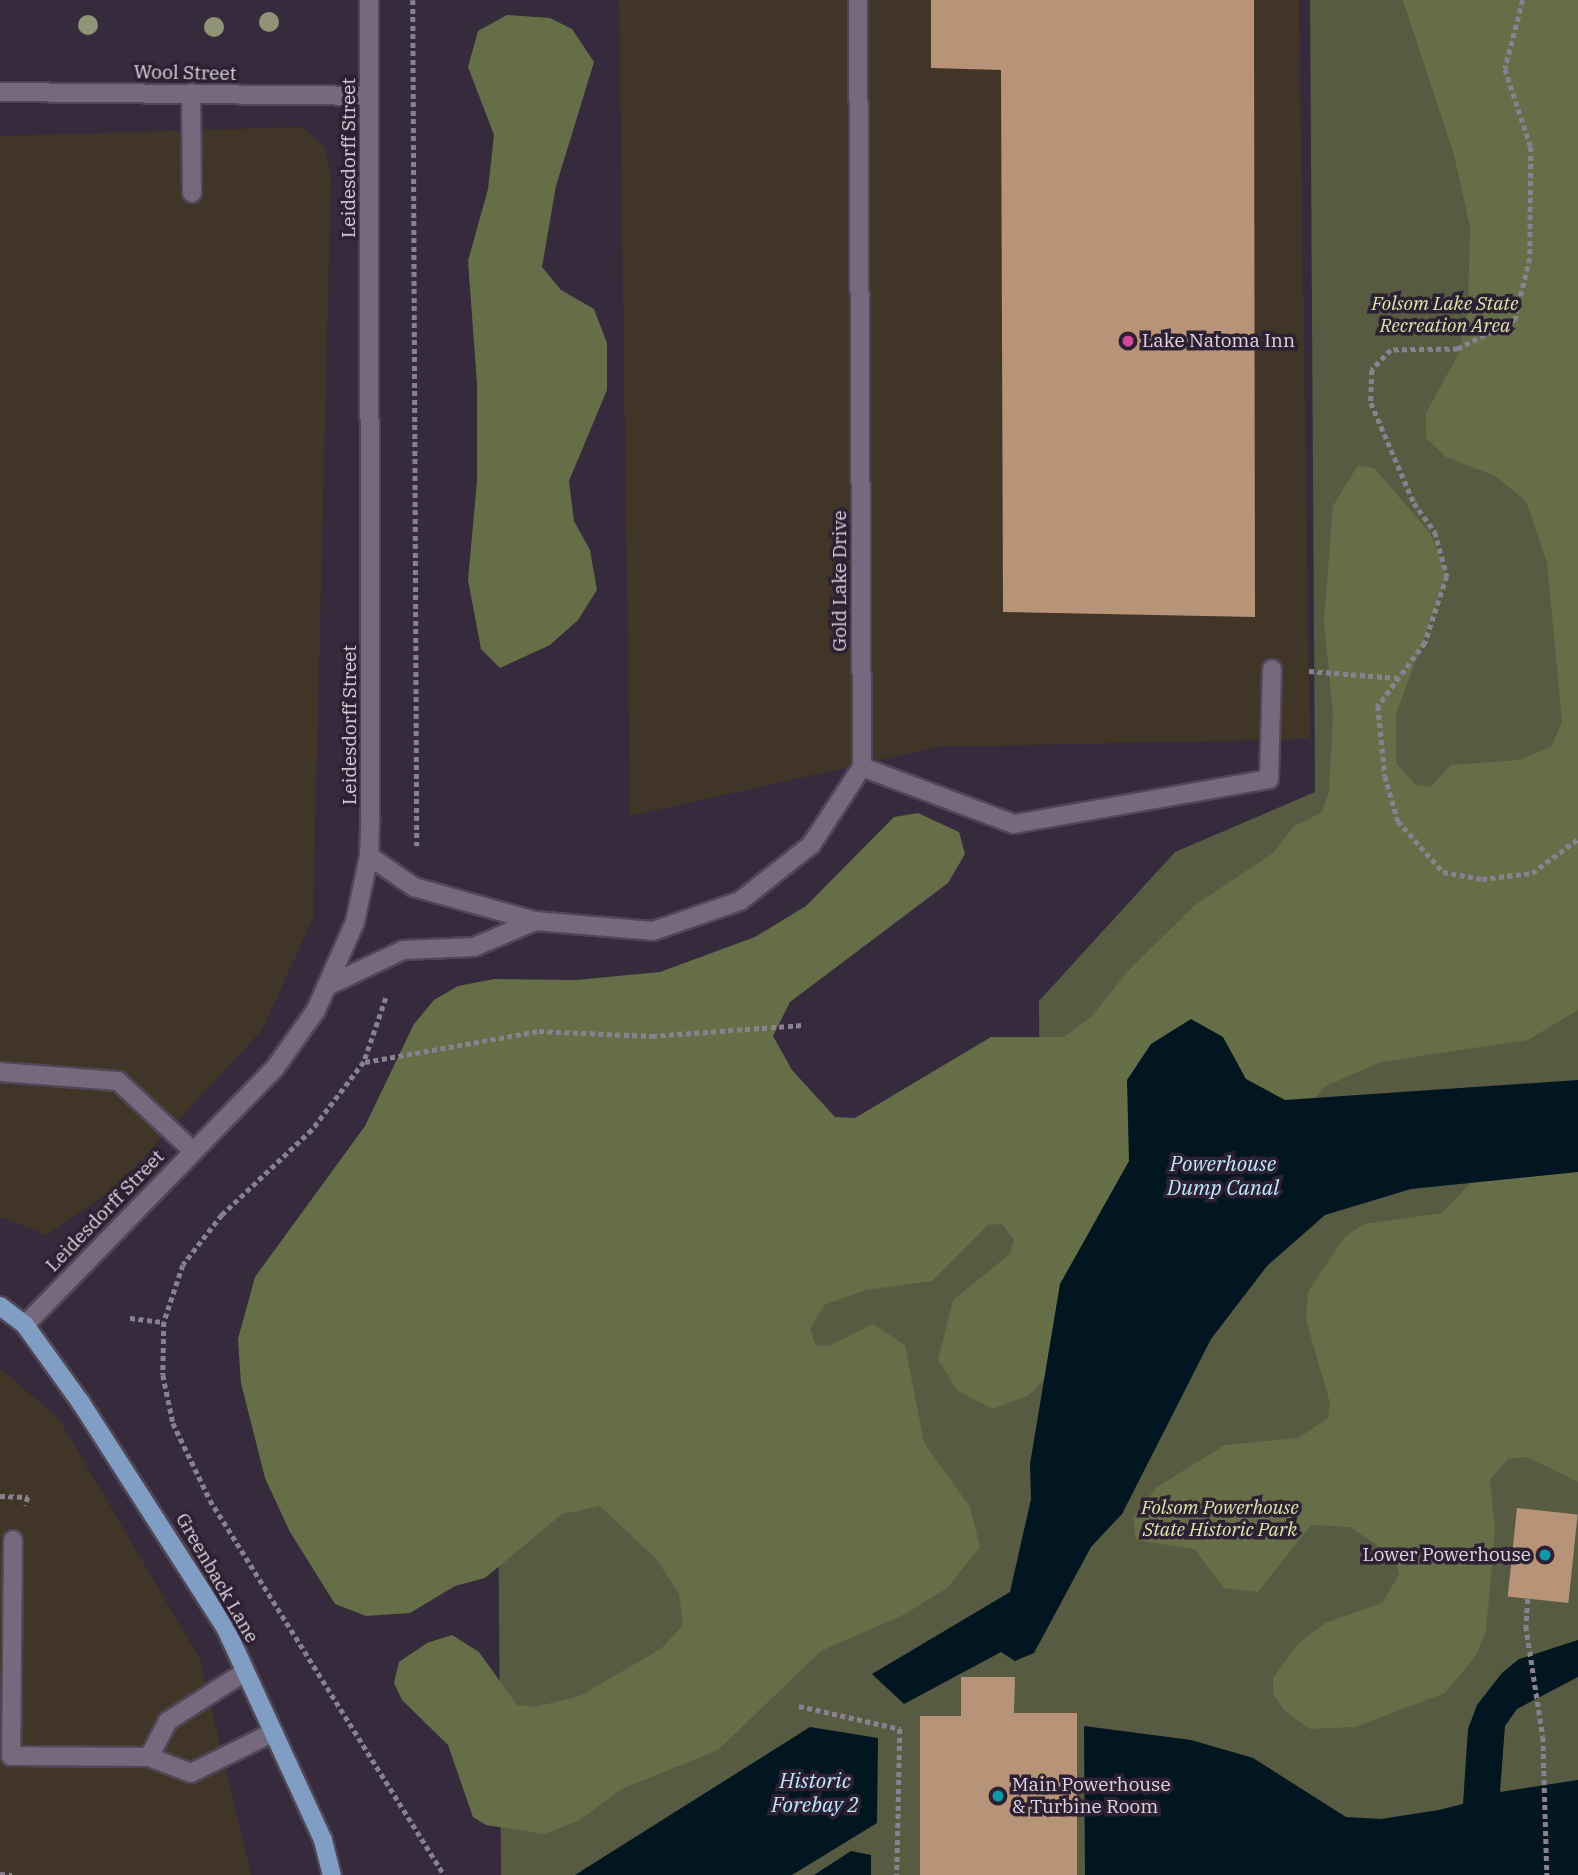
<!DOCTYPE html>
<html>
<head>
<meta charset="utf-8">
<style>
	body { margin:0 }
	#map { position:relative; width:1578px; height:1875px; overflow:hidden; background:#362a3d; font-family:"IBM Plex Serif",serif }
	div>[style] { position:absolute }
	.commercial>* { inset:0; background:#403526 }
	.green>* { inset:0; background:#565b42 }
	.forest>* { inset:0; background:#666e47 }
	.water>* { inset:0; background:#011620 }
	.building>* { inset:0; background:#b79377; transform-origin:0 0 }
	.path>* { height:4.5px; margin-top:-2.25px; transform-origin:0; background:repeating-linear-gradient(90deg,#8a8190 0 5px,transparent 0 8.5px) }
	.roads { filter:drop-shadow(2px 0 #504655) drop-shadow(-2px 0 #504655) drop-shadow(0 2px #504655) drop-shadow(0 -2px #504655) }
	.minor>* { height:18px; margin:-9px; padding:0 9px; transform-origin:9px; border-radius:9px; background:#76697d }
	.major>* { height:18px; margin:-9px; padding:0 9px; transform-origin:9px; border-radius:9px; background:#809dc3 }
	.trees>* { width:20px; height:20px; margin:-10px; border-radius:50%; background:#919377 }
	.dots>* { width:19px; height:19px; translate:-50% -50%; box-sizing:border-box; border:4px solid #2c2032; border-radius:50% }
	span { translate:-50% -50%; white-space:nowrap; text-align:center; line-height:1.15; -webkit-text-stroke:7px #2c2032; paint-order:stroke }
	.street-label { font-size:19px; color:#ded7e3 }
	.park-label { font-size:19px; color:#dbe9a6; font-style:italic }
	.poi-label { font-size:19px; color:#ded7e3 }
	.left { translate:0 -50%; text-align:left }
	.right { translate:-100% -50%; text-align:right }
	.water-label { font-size:21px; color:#beeaff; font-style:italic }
</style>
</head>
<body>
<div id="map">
	<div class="commercial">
		<div style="clip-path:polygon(619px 0,1299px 0,1310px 739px,938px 747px,630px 816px)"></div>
		<div style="clip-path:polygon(302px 127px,325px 147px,331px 176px,313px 918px,262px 1030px,115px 1188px,47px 1235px,0 1217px,0 136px)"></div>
		<div style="clip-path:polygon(0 1368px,59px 1419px,200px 1659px,251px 1875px,0 1875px)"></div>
	</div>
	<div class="green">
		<div style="clip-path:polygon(1310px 0,1578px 0,1578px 1875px,501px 1875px,496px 1214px,1040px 1210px,1039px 1001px,1175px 852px,1315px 792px)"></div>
	</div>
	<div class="forest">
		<div style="clip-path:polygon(1403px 0,1578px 0,1578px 1010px,1528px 1040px,1381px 1062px,1326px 1086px,1029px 1395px,993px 1409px,958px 1391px,938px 1360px,953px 1300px,1010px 1254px,1014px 1240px,1002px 1224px,988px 1225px,932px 1281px,866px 1290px,824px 1305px,810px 1329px,815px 1345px,829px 1346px,873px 1324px,905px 1345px,924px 1443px,970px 1507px,980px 1547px,947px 1588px,905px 1614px,821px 1651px,718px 1750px,624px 1788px,578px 1821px,544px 1834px,486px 1825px,473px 1817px,448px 1745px,402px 1700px,394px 1683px,399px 1662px,427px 1643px,452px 1635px,479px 1652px,517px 1705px,535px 1707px,580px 1696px,662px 1648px,683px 1625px,679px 1594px,657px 1560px,600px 1506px,562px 1514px,485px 1578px,455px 1586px,410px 1613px,366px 1616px,335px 1604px,290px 1532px,265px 1478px,241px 1383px,238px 1339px,255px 1277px,365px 1126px,414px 1024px,434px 1000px,458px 986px,494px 979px,576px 980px,660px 972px,755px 937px,806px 906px,894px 817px,918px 813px,959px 832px,965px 854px,948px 883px,790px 1002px,773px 1036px,792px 1070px,835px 1117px,855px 1118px,991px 1037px,1064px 1037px,1092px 1016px,1128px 971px,1195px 905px,1273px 853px,1293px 827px,1322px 812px,1329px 792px,1333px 715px,1324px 621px,1333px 506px,1358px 465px,1374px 468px,1430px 533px,1447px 576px,1396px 714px,1396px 763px,1416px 785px,1430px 787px,1451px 765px,1519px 760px,1551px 747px,1562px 722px,1547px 562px,1526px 501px,1495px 476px,1446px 457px,1426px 438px,1426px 413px,1459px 353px,1468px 307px,1470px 226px,1454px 155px)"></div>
		<div style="clip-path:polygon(507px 15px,550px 18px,572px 29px,594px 62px,556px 186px,542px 267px,561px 290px,594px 309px,607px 343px,607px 390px,569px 481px,574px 521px,590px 550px,597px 590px,578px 620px,550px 645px,500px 668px,481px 649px,468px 580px,477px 481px,477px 384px,468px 261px,488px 189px,494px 135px,468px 67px,478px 31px)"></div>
		<div style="clip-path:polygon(1578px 1128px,1578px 1482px,1527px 1457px,1508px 1459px,1490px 1480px,1495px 1529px,1486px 1631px,1475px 1657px,1445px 1693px,1355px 1727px,1310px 1729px,1284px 1710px,1273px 1694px,1273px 1678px,1298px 1644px,1325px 1623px,1382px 1603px,1399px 1575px,1395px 1557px,1350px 1527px,1311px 1525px,1258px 1592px,1224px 1588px,1194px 1549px,1136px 1540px,1133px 1517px,1157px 1487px,1225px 1445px,1298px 1438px,1328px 1418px,1330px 1403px,1306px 1320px,1308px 1292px,1345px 1237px,1364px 1224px,1442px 1213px,1492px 1161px)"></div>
	</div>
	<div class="water">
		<div style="clip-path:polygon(1191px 1019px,1223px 1037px,1246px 1079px,1285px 1100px,1578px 1080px,1578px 1172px,1411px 1189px,1325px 1215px,1267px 1266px,1211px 1339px,1122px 1514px,1091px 1547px,1034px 1653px,1015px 1661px,1001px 1652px,904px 1704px,872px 1674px,1010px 1592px,1031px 1499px,1030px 1464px,1060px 1284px,1129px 1161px,1127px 1080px,1151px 1044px)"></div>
		<div style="clip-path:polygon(1578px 1640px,1578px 1677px,1517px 1709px,1505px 1726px,1500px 1792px,1578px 1780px,1578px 1875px,1085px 1875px,1084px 1726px,1191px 1740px,1253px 1758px,1346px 1817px,1381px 1819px,1439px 1810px,1463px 1804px,1468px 1729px,1477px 1705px,1502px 1673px,1519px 1659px)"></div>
		<div style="clip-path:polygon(810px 1727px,878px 1738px,877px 1823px,792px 1875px,575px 1875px)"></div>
		<div style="clip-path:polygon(851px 1851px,871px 1855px,871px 1875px,814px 1875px)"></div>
	</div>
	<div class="building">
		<div style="clip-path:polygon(931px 0,1254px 0,1255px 617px,1003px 612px,1001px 70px,931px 68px)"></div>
		<div style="left:1517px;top:1508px;width:61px;height:89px;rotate:6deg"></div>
		<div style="clip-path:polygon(961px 1677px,1015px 1677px,1014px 1713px,1077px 1713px,1077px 1875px,920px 1875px,920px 1716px,961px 1716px)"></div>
	</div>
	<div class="path">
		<div style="left:413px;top:0;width:846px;rotate:89.73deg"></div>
		<div style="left:1523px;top:0;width:71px;rotate:104.6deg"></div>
		<div style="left:1505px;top:69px;width:82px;rotate:71.6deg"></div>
		<div style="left:1531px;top:147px;width:111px;rotate:90.5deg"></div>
		<div style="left:1530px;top:258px;width:64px;rotate:103.6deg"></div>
		<div style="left:1515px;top:320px;width:64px;rotate:153deg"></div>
		<div style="left:1458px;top:349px;width:67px;rotate:179.1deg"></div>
		<div style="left:1391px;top:350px;width:28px;rotate:134deg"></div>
		<div style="left:1372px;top:370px;width:33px;rotate:92deg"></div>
		<div style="left:1371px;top:403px;width:109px;rotate:66.7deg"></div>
		<div style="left:1414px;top:503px;width:36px;rotate:54deg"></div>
		<div style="left:1435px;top:532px;width:46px;rotate:74.7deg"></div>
		<div style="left:1447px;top:576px;width:71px;rotate:108.2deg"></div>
		<div style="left:1425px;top:643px;width:79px;rotate:126.7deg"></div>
		<div style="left:1378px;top:706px;width:70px;rotate:84.3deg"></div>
		<div style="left:1385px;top:776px;width:47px;rotate:73.9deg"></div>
		<div style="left:1398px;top:821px;width:68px;rotate:48.6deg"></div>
		<div style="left:1443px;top:872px;width:40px;rotate:10deg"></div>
		<div style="left:1482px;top:879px;width:50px;rotate:-6.8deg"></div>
		<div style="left:1532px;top:873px;width:57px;rotate:-36.5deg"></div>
		<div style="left:1309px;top:671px;width:89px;rotate:4.5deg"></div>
		<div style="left:386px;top:998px;width:68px;rotate:109deg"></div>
		<div style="left:364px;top:1062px;width:86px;rotate:127.4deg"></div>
		<div style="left:312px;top:1130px;width:124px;rotate:136.6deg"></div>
		<div style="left:222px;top:1215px;width:63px;rotate:128deg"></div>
		<div style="left:183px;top:1265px;width:60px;rotate:108.4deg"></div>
		<div style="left:164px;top:1322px;width:53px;rotate:91.1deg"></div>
		<div style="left:163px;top:1375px;width:49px;rotate:78.2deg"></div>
		<div style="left:173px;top:1423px;width:85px;rotate:64.3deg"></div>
		<div style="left:210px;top:1500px;width:442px;rotate:58deg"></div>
		<div style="left:365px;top:1062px;width:177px;rotate:-10.1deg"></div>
		<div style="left:539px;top:1031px;width:113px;rotate:2.5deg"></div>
		<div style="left:652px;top:1036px;width:151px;rotate:-4.2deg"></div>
		<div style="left:130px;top:1318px;width:34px;rotate:7deg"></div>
		<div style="left:0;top:1496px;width:28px;rotate:2deg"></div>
		<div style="left:28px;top:1497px;width:9px;rotate:108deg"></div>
		<div style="left:1528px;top:1599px;width:27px;rotate:94deg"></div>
		<div style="left:1526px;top:1626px;width:112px;rotate:81.3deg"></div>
		<div style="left:1543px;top:1737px;width:138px;rotate:88.3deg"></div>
		<div style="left:799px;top:1706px;width:104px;rotate:12.8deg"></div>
		<div style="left:900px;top:1729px;width:146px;rotate:91.2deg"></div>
		<div style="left:0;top:1874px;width:12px;rotate:5deg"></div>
	</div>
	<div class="roads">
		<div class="minor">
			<div style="left:0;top:92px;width:369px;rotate:0.6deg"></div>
			<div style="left:191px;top:93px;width:100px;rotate:89.4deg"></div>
			<div style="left:862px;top:767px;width:162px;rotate:20.6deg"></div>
			<div style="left:1014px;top:824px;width:259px;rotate:-10deg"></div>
			<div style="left:1269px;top:779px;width:110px;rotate:-88.4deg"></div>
			<div style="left:369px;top:856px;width:55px;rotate:34.6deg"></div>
			<div style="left:414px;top:887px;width:126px;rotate:15.7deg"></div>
			<div style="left:535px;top:921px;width:118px;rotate:4.8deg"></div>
			<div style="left:653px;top:931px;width:92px;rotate:-19deg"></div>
			<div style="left:740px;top:901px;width:90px;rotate:-38.3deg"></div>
			<div style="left:811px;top:845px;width:93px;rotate:-56.8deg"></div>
			<div style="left:862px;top:767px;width:767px;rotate:-90.3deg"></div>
			<div style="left:327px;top:986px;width:84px;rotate:-25.3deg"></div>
			<div style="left:403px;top:950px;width:71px;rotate:-2.4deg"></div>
			<div style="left:474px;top:947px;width:66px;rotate:-23.1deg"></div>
			<div style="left:0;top:1072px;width:118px;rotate:4.4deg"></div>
			<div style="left:118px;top:1081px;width:103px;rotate:43deg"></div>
			<div style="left:25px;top:1325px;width:359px;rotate:-45.8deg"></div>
			<div style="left:275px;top:1068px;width:71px;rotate:-54.7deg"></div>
			<div style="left:316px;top:1010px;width:96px;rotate:-66.1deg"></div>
			<div style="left:355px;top:922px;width:67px;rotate:-78deg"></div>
			<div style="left:369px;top:856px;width:38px;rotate:-88deg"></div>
			<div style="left:370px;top:818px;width:818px;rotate:-90.07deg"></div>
			<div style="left:13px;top:1540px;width:216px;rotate:90.5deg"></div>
			<div style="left:11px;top:1756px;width:138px;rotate:0.4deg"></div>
			<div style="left:149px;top:1757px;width:45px;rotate:20.9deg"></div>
			<div style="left:191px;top:1773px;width:90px;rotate:-26.3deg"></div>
			<div style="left:149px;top:1757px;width:41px;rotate:-62.2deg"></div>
			<div style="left:168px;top:1721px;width:91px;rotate:-32.5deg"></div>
		</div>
		<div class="major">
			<div style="left:0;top:1306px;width:31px;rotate:37deg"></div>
			<div style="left:25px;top:1325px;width:96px;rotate:54.3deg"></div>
			<div style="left:81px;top:1403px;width:266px;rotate:57.3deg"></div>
			<div style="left:225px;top:1627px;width:234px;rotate:65.3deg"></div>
			<div style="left:323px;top:1840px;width:36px;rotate:76deg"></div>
		</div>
	</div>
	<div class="trees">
		<div style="left:269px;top:22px"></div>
		<div style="left:88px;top:25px"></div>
		<div style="left:214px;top:27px"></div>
	</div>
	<div class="dots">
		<div style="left:1128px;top:341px;background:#d1479c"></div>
		<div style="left:1545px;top:1555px;background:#0f9aa8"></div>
		<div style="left:998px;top:1796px;background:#0f9aa8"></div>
	</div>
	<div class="street-label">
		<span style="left:185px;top:73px;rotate:1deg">Wool Street</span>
		<span style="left:349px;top:158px;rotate:-90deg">Leidesdorff Street</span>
		<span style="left:840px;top:581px;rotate:-90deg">Gold Lake Drive</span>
		<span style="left:350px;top:725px;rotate:-90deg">Leidesdorff Street</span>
		<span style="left:105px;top:1211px;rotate:-46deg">Leidesdorff Street</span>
		<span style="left:217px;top:1578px;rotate:60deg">Greenback Lane</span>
	</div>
	<div class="park-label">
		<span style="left:1445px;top:315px">Folsom Lake State<br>Recreation Area</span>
		<span style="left:1220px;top:1519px">Folsom Powerhouse<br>State Historic Park</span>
	</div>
	<div class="poi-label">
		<span class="left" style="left:1142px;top:341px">Lake Natoma Inn</span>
		<span class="right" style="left:1531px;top:1555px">Lower Powerhouse</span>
		<span class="left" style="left:1012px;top:1796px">Main Powerhouse<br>&amp; Turbine Room</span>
	</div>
	<div class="water-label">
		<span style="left:1223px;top:1175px">Powerhouse<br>Dump Canal</span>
		<span style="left:815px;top:1792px">Historic<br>Forebay 2</span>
	</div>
</div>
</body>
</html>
